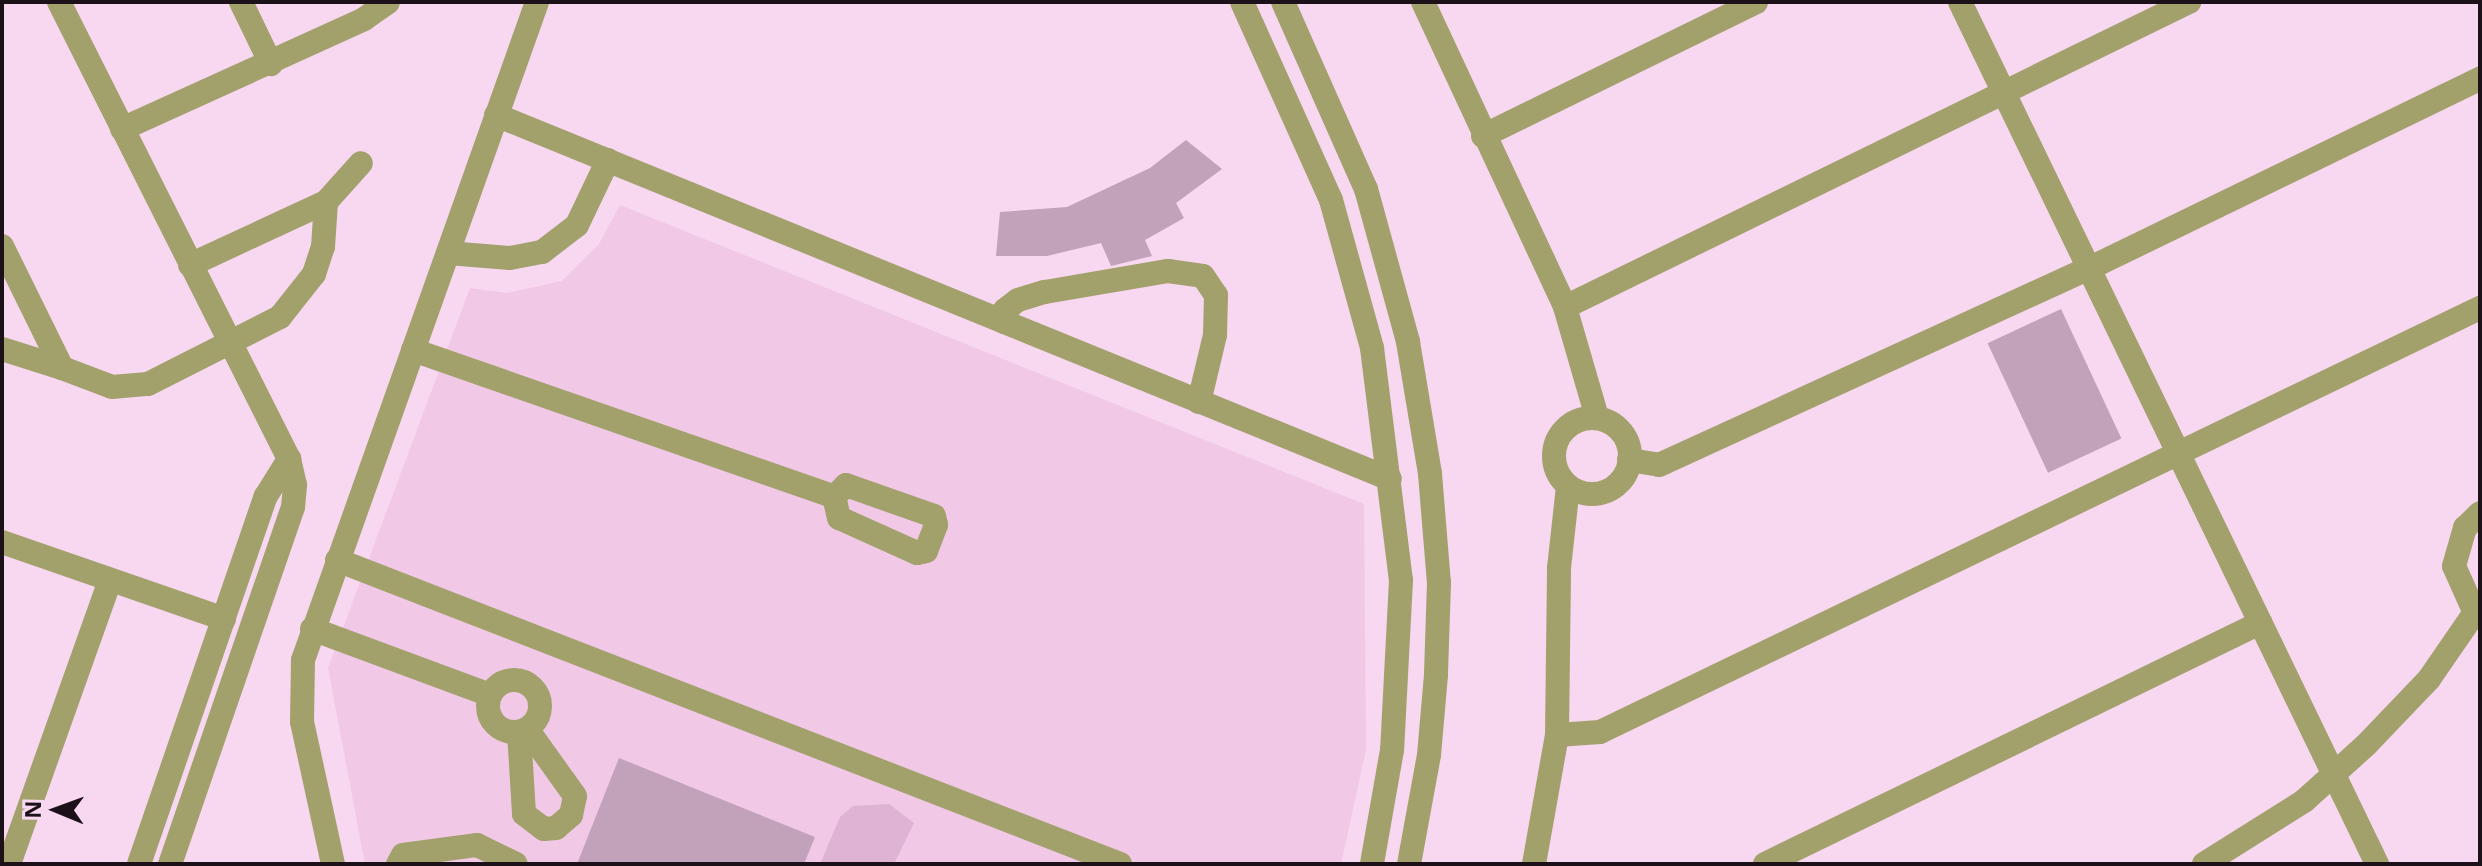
<!DOCTYPE html>
<html>
<head>
<meta charset="utf-8">
<style>
	body { margin:0 }
	#map { position:relative; width:2482px; height:866px; overflow:hidden; background:#f8d7f0; font-family:"Open Sans",sans-serif }
	div>[style] { position:absolute }
	.built>* { inset:0; background:#f1c9e7 }
	.green>* { inset:0; background:#deb3d4 }
	.building>* { inset:0; background:#c1a2ba; transform-origin:0 0 }
	.minor>* { height:24px; margin:-12px; padding:0 12px; transform-origin:12px; border-radius:12px; background:#a2a16c }
	.minor>.ring { margin:-12px; padding:0; box-sizing:content-box; background:none; border:24px solid #a2a16c; border-radius:50% }
	span { translate:-50% -50%; white-space:nowrap; text-align:center; line-height:1.15; -webkit-text-stroke:6px #f8d7f0; paint-order:stroke }
	.frame { position:absolute; inset:0; border:4px solid #1c1119; pointer-events:none }
	.north { position:absolute; left:16px; top:770px; width:80px; height:80px; -webkit-text-stroke:6px #f8d7f0; paint-order:stroke; rotate:271deg; font-size:22px; font-weight:700; line-height:32px; text-align:center; color:#1c1119 }
	.north::after { content:''; display:block; margin:auto; width:28px; height:36px; background:#1c1119; clip-path:polygon(50% 0,100% 100%,50% 72%,0 100%) }
</style>
</head>
<body>
<div id="map">
	<div class="built">
		<div style="clip-path:polygon(620px 205px,1364px 504px,1366px 750px,1341px 864px,365px 864px,328px 668px,470px 288px,507px 293px,562px 281px,599px 244px)"></div>
	</div>
	<div class="green">
		<div style="clip-path:polygon(889px 804px,914px 823px,894px 864px,820px 864px,840px 817px,853px 806px)"></div>
	</div>
	<div class="building">
		<div style="clip-path:polygon(1186px 140px,1222px 169px,1176px 203px,1184px 218px,1145px 240px,1152px 256px,1111px 266px,1101px 243px,1047px 256px,996px 256px,1000px 212px,1067px 207px,1150px 168px)"></div>
		<div style="left:2061px;top:309px;width:143px;height:81px;rotate:65deg"></div>
		<div style="clip-path:polygon(619px 758px,815px 837px,804px 864px,577px 864px)"></div>
	</div>
	<div class="minor">
		<div style="left:59px;top:2px;width:512px;rotate:63.28deg"></div>
		<div style="left:289px;top:459px;width:27px;rotate:77deg"></div>
		<div style="left:295px;top:485px;width:22px;rotate:95deg"></div>
		<div style="left:293px;top:507px;width:378px;rotate:109deg"></div>
		<div style="left:241px;top:2px;width:69px;rotate:64.2deg"></div>
		<div style="left:1242px;top:2px;width:217px;rotate:65.8deg"></div>
		<div style="left:1331px;top:200px;width:154px;rotate:74.5deg"></div>
		<div style="left:1372px;top:348px;width:234px;rotate:82.9deg"></div>
		<div style="left:1401px;top:580px;width:170px;rotate:93deg"></div>
		<div style="left:1392px;top:750px;width:116px;rotate:100deg"></div>
		<div style="left:1283px;top:2px;width:205px;rotate:66.1deg"></div>
		<div style="left:1366px;top:189px;width:159px;rotate:74.6deg"></div>
		<div style="left:1408px;top:342px;width:134px;rotate:80.5deg"></div>
		<div style="left:1430px;top:474px;width:109px;rotate:85.3deg"></div>
		<div style="left:1439px;top:583px;width:92px;rotate:91.9deg"></div>
		<div style="left:1436px;top:675px;width:80px;rotate:95deg"></div>
		<div style="left:1429px;top:755px;width:111px;rotate:100.4deg"></div>
		<div style="left:1423px;top:2px;width:336px;rotate:65deg"></div>
		<div style="left:1565px;top:307px;width:115px;rotate:73.8deg"></div>
		<div style="left:1960px;top:2px;width:958px;rotate:64.18deg"></div>
		<div style="left:496px;top:115px;width:965px;rotate:22.15deg"></div>
		<div style="left:122px;top:129px;width:266px;rotate:-24.4deg"></div>
		<div style="left:364px;top:19px;width:29px;rotate:-35deg"></div>
		<div style="left:1483px;top:136px;width:304px;rotate:-26.1deg"></div>
		<div style="left:2px;top:246px;width:136px;rotate:63.8deg"></div>
		<div style="left:62px;top:368px;width:53px;rotate:20.8deg"></div>
		<div style="left:112px;top:387px;width:36px;rotate:-5deg"></div>
		<div style="left:148px;top:384px;width:148px;rotate:-26.9deg"></div>
		<div style="left:280px;top:317px;width:55px;rotate:-51.7deg"></div>
		<div style="left:314px;top:274px;width:28px;rotate:-72deg"></div>
		<div style="left:323px;top:247px;width:45px;rotate:-86.2deg"></div>
		<div style="left:326px;top:202px;width:52px;rotate:-48.1deg"></div>
		<div style="left:448px;top:253px;width:62px;rotate:4.6deg"></div>
		<div style="left:510px;top:258px;width:33px;rotate:-11deg"></div>
		<div style="left:542px;top:252px;width:44px;rotate:-37.6deg"></div>
		<div style="left:577px;top:225px;width:72px;rotate:-64.5deg"></div>
		<div style="left:190px;top:265px;width:150px;rotate:-24.9deg"></div>
		<div style="left:1565px;top:307px;width:695px;rotate:-26.05deg"></div>
		<div style="left:1004px;top:322px;width:12px;rotate:-85deg"></div>
		<div style="left:1005px;top:310px;width:16px;rotate:-38deg"></div>
		<div style="left:1018px;top:300px;width:28px;rotate:-17deg"></div>
		<div style="left:1045px;top:292px;width:125px;rotate:-9.7deg"></div>
		<div style="left:1168px;top:271px;width:35px;rotate:8deg"></div>
		<div style="left:1203px;top:276px;width:23px;rotate:56deg"></div>
		<div style="left:1216px;top:295px;width:40px;rotate:91.4deg"></div>
		<div style="left:1215px;top:335px;width:69px;rotate:103.4deg"></div>
		<div style="left:2px;top:349px;width:63px;rotate:17.6deg"></div>
		<div style="left:413px;top:350px;width:446px;rotate:19.2deg"></div>
		<div class="ring" style="left:1554px;top:418px;width:52px;height:52px"></div>
		<div style="left:1629px;top:460px;width:30px;rotate:9deg"></div>
		<div style="left:1659px;top:465px;width:472px;rotate:-24.6deg"></div>
		<div style="left:2088px;top:269px;width:436px;rotate:-25.9deg"></div>
		<div style="left:846px;top:485px;width:93px;rotate:19.4deg"></div>
		<div style="left:934px;top:516px;width:9px;rotate:77deg"></div>
		<div style="left:936px;top:525px;width:28px;rotate:111deg"></div>
		<div style="left:926px;top:551px;width:9px;rotate:167deg"></div>
		<div style="left:917px;top:553px;width:85px;rotate:-155.8deg"></div>
		<div style="left:839px;top:518px;width:22px;rotate:-103deg"></div>
		<div style="left:834px;top:497px;width:17px;rotate:-45deg"></div>
		<div style="left:2px;top:542px;width:235px;rotate:19.1deg"></div>
		<div style="left:337px;top:560px;width:840px;rotate:21.22deg"></div>
		<div style="left:2475px;top:613px;width:51px;rotate:-114.1deg"></div>
		<div style="left:2454px;top:566px;width:40px;rotate:-74deg"></div>
		<div style="left:2465px;top:528px;width:21px;rotate:-45deg"></div>
		<div style="left:312px;top:629px;width:190px;rotate:20.3deg"></div>
		<div class="ring" style="left:488px;top:680px;width:28px;height:28px"></div>
		<div style="left:519px;top:732px;width:82px;rotate:86.5deg"></div>
		<div style="left:524px;top:814px;width:25px;rotate:37deg"></div>
		<div style="left:544px;top:829px;width:12px;rotate:-5deg"></div>
		<div style="left:556px;top:828px;width:20px;rotate:-41deg"></div>
		<div style="left:571px;top:815px;width:19px;rotate:-78deg"></div>
		<div style="left:575px;top:796px;width:82px;rotate:-125.6deg"></div>
		<div style="left:1557px;top:735px;width:43px;rotate:-4deg"></div>
		<div style="left:1600px;top:732px;width:977px;rotate:-25.73deg"></div>
		<div style="left:9px;top:864px;width:301px;rotate:-70.4deg"></div>
		<div style="left:139px;top:864px;width:389px;rotate:-71deg"></div>
		<div style="left:266px;top:496px;width:44px;rotate:-58.1deg"></div>
		<div style="left:333px;top:864px;width:145px;rotate:-102.3deg"></div>
		<div style="left:302px;top:722px;width:62px;rotate:-89.1deg"></div>
		<div style="left:303px;top:660px;width:698px;rotate:-70.42deg"></div>
		<div style="left:398px;top:864px;width:10px;rotate:-61deg"></div>
		<div style="left:403px;top:855px;width:75px;rotate:-7.7deg"></div>
		<div style="left:477px;top:845px;width:43px;rotate:26deg"></div>
		<div style="left:1534px;top:864px;width:131px;rotate:-79.9deg"></div>
		<div style="left:1557px;top:735px;width:167px;rotate:-89.3deg"></div>
		<div style="left:1559px;top:568px;width:81px;rotate:-83.7deg"></div>
		<div style="left:1765px;top:864px;width:551px;rotate:-25.96deg"></div>
		<div style="left:2204px;top:864px;width:118px;rotate:-32.2deg"></div>
		<div style="left:2304px;top:801px;width:84px;rotate:-42.1deg"></div>
		<div style="left:2366px;top:745px;width:91px;rotate:-46.3deg"></div>
		<div style="left:2429px;top:679px;width:90px;rotate:-55.4deg"></div>
	</div>
	<div class="frame"></div>
	<div class="north">N</div>
</div>
</body>
</html>
